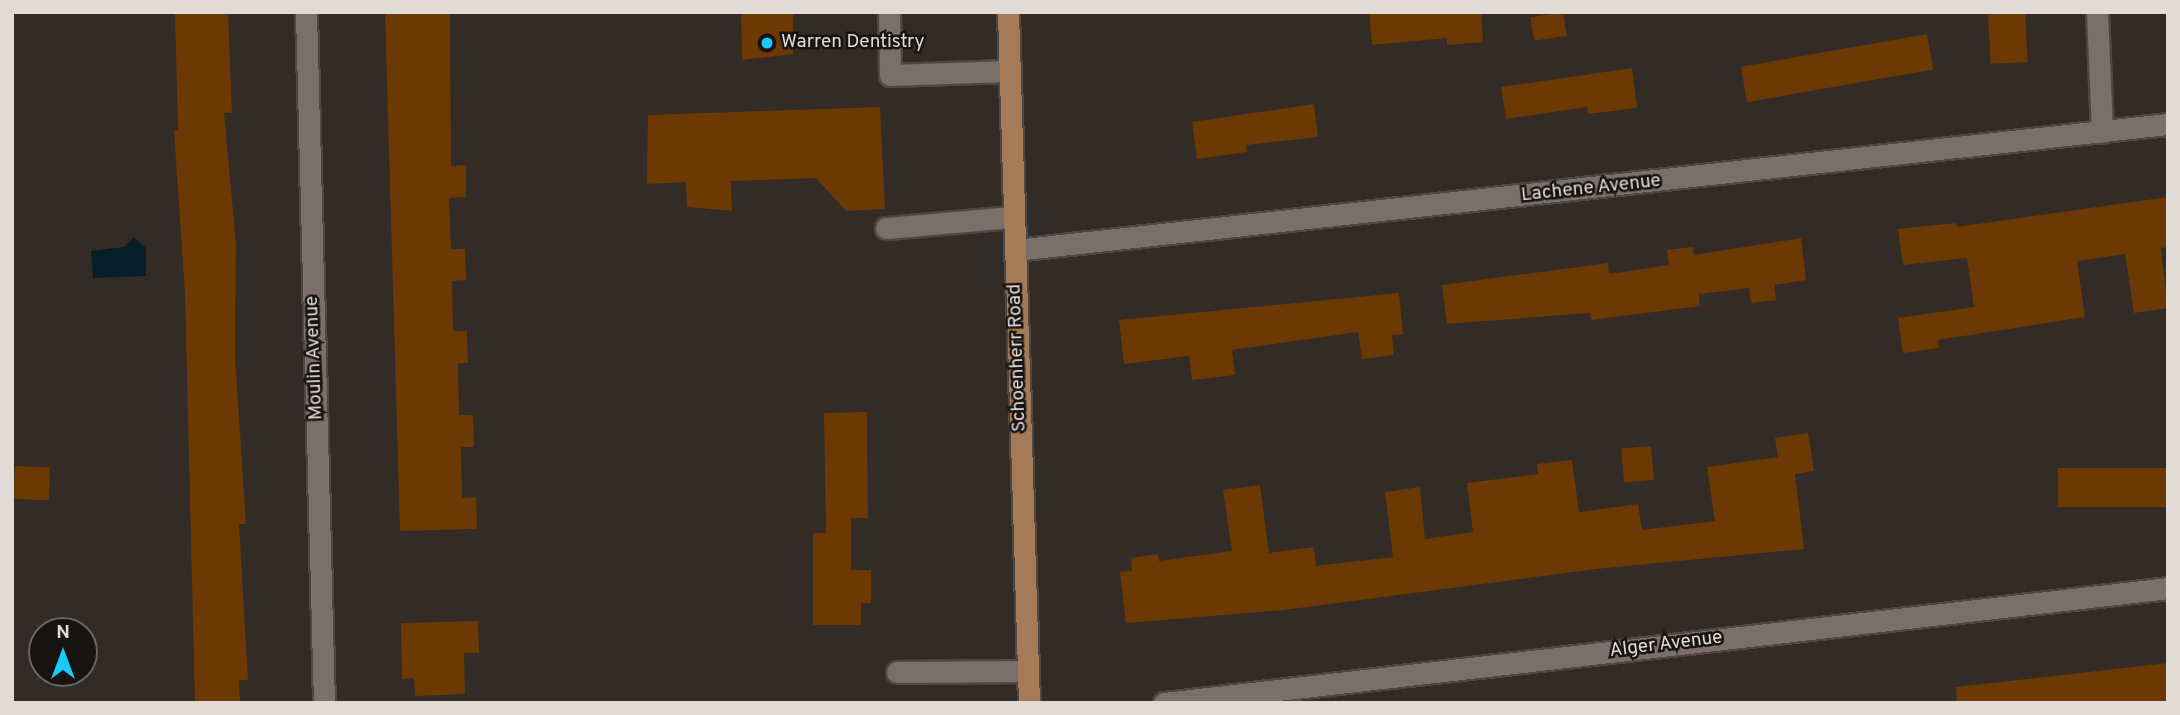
<!DOCTYPE html>
<html>
<head>
<meta charset="utf-8">
<style>
	body { margin:0 }
	#map { position:relative; width:2180px; height:715px; overflow:hidden; background:#332b25; font-family:Overpass,sans-serif }
	div>[style] { position:absolute }
	.water>* { inset:0; background:#041f28 }
	.building>* { inset:0; background:#6c3904; transform-origin:0 0 }
	.roads { filter:drop-shadow(2px 0 #4e4742) drop-shadow(-2px 0 #4e4742) drop-shadow(0 2px #4e4742) drop-shadow(0 -2px #4e4742) }
	.minor>* { height:21px; margin:-10.5px; padding:0 10.5px; transform-origin:10.5px; border-radius:10.5px; background:#7a7069 }
	.major>* { height:21px; margin:-10.5px; padding:0 10.5px; transform-origin:10.5px; border-radius:10.5px; background:#a47a57 }
	.dots>* { width:19px; height:19px; translate:-50% -50%; box-sizing:border-box; border:4px solid #181412; border-radius:50% }
	span { translate:-50% -50%; white-space:nowrap; text-align:center; line-height:1.15; -webkit-text-stroke:5px #181412; paint-order:stroke }
	.poi-label { font-size:19px; color:#e1dbd7 }
	.left { translate:0 -50%; text-align:left }
	.street-label { font-size:19px; color:#e1dbd7 }
	.frame { position:absolute; inset:0; border:14px solid #e1dbd7; pointer-events:none }
	.north { position:absolute; left:28px; top:617px; width:70px; height:70px; box-sizing:border-box; background:#181412; border:2px solid #686461; border-radius:50%; rotate:0deg; font-size:19px; font-weight:700; line-height:28px; text-align:center; color:#e1dbd7 }
	.north::after { content:''; display:block; margin:auto; width:24px; height:32px; background:#1bc9fc; clip-path:polygon(50% 0,100% 100%,50% 72%,0 100%) }
</style>
</head>
<body>
<div id="map">
	<div class="water">
		<div style="clip-path:polygon(134px 237px,146px 248px,146px 276px,93px 278px,91px 251px,124px 247px)"></div>
	</div>
	<div class="building">
		<div style="clip-path:polygon(175px 12px,228px 12px,232px 113px,224px 113px,236px 244px,235px 356px,246px 524px,239px 524px,248px 680px,239px 680px,240px 703px,195px 703px,185px 293px,174px 131px,178px 130px)"></div>
		<div style="clip-path:polygon(385px 12px,450px 12px,451px 166px,466px 165px,466px 197px,449px 198px,451px 249px,465px 249px,466px 280px,452px 281px,453px 331px,467px 331px,468px 363px,458px 363px,459px 415px,473px 415px,474px 447px,461px 447px,462px 498px,476px 497px,477px 529px,400px 531px)"></div>
		<div style="clip-path:polygon(741px 12px,793px 12px,793px 54px,742px 60px)"></div>
		<div style="clip-path:polygon(1369px 12px,1481px 12px,1483px 42px,1447px 45px,1447px 38px,1372px 45px)"></div>
		<div style="left:1563px;top:12px;width:24px;height:33px;rotate:81deg"></div>
		<div style="left:2025px;top:12px;width:50px;height:37px;rotate:87deg"></div>
		<div style="left:1927px;top:34px;width:36px;height:189px;rotate:80deg"></div>
		<div style="clip-path:polygon(1632px 68px,1637px 108px,1588px 114px,1587px 107px,1506px 119px,1501px 87px)"></div>
		<div style="clip-path:polygon(1314px 104px,1318px 137px,1246px 145px,1247px 152px,1197px 159px,1192px 122px)"></div>
		<div style="clip-path:polygon(880px 107px,885px 209px,846px 211px,816px 178px,731px 181px,732px 211px,687px 207px,686px 182px,647px 184px,648px 115px)"></div>
		<div style="clip-path:polygon(2168px 197px,2168px 247px,2161px 248px,2168px 308px,2134px 313px,2125px 254px,2077px 261px,2085px 317px,1938px 340px,1939px 348px,1903px 353px,1898px 318px,1974px 307px,1967px 258px,1903px 265px,1898px 229px,1956px 223px,1957px 227px)"></div>
		<div style="clip-path:polygon(1801px 238px,1806px 280px,1774px 285px,1776px 300px,1751px 303px,1749px 288px,1699px 294px,1700px 306px,1591px 320px,1590px 313px,1447px 324px,1442px 285px,1608px 263px,1609px 274px,1669px 265px,1667px 250px,1693px 247px,1694px 255px)"></div>
		<div style="clip-path:polygon(1399px 293px,1403px 334px,1392px 335px,1394px 355px,1362px 359px,1358px 332px,1232px 350px,1235px 375px,1192px 380px,1189px 356px,1124px 364px,1119px 320px)"></div>
		<div style="clip-path:polygon(867px 412px,868px 518px,851px 518px,851px 570px,871px 570px,871px 603px,861px 603px,861px 625px,813px 625px,813px 533px,826px 533px,824px 413px)"></div>
		<div style="clip-path:polygon(1808px 433px,1814px 471px,1795px 474px,1804px 549px,1596px 569px,1284px 610px,1126px 623px,1120px 572px,1132px 571px,1131px 558px,1158px 554px,1159px 561px,1232px 551px,1223px 490px,1260px 485px,1269px 553px,1314px 547px,1316px 566px,1393px 557px,1385px 492px,1420px 487px,1425px 539px,1473px 532px,1467px 483px,1538px 474px,1537px 464px,1572px 460px,1579px 512px,1638px 504px,1642px 530px,1715px 521px,1707px 467px,1778px 457px,1775px 438px)"></div>
		<div style="left:1651px;top:446px;width:34px;height:30px;rotate:85deg"></div>
		<div style="left:15px;top:466px;width:35px;height:33px;rotate:2deg"></div>
		<div style="left:2168px;top:468px;width:39px;height:110px;rotate:90deg"></div>
		<div style="clip-path:polygon(478px 621px,479px 653px,464px 653px,465px 694px,415px 696px,414px 678px,402px 679px,401px 623px)"></div>
		<div style="clip-path:polygon(2168px 663px,2168px 701px,1957px 703px,1956px 687px)"></div>
	</div>
	<div class="roads">
		<div class="minor">
			<div style="left:306px;top:12px;width:691px;rotate:88.51deg"></div>
			<div style="left:889px;top:12px;width:63px;rotate:89.1deg"></div>
			<div style="left:890px;top:75px;width:118px;rotate:-1.9deg"></div>
			<div style="left:2097px;top:12px;width:120px;rotate:87.6deg"></div>
			<div style="left:886px;top:228px;width:127px;rotate:-5deg"></div>
			<div style="left:1015px;top:250px;width:1160px;rotate:-6.24deg"></div>
			<div style="left:897px;top:672px;width:131px;rotate:-0.4deg"></div>
			<div style="left:1164px;top:703px;width:1011px;rotate:-6.53deg"></div>
		</div>
		<div class="major">
			<div style="left:1008px;top:12px;width:691px;rotate:88.26deg"></div>
		</div>
	</div>
	<div class="dots">
		<div style="left:767px;top:43px;background:#1bc9fc"></div>
	</div>
	<div class="poi-label">
		<span class="left" style="left:781px;top:43px">Warren Dentistry</span>
	</div>
	<div class="street-label">
		<span style="left:1591px;top:189px;rotate:-6deg">Lachene Avenue</span>
		<span style="left:315px;top:358px;rotate:-92deg">Moulin Avenue</span>
		<span style="left:1018px;top:358px;rotate:-92deg">Schoenherr Road</span>
		<span style="left:1666px;top:645px;rotate:-7deg">Alger Avenue</span>
	</div>
	<div class="frame"></div>
	<div class="north">N</div>
</div>
</body>
</html>
